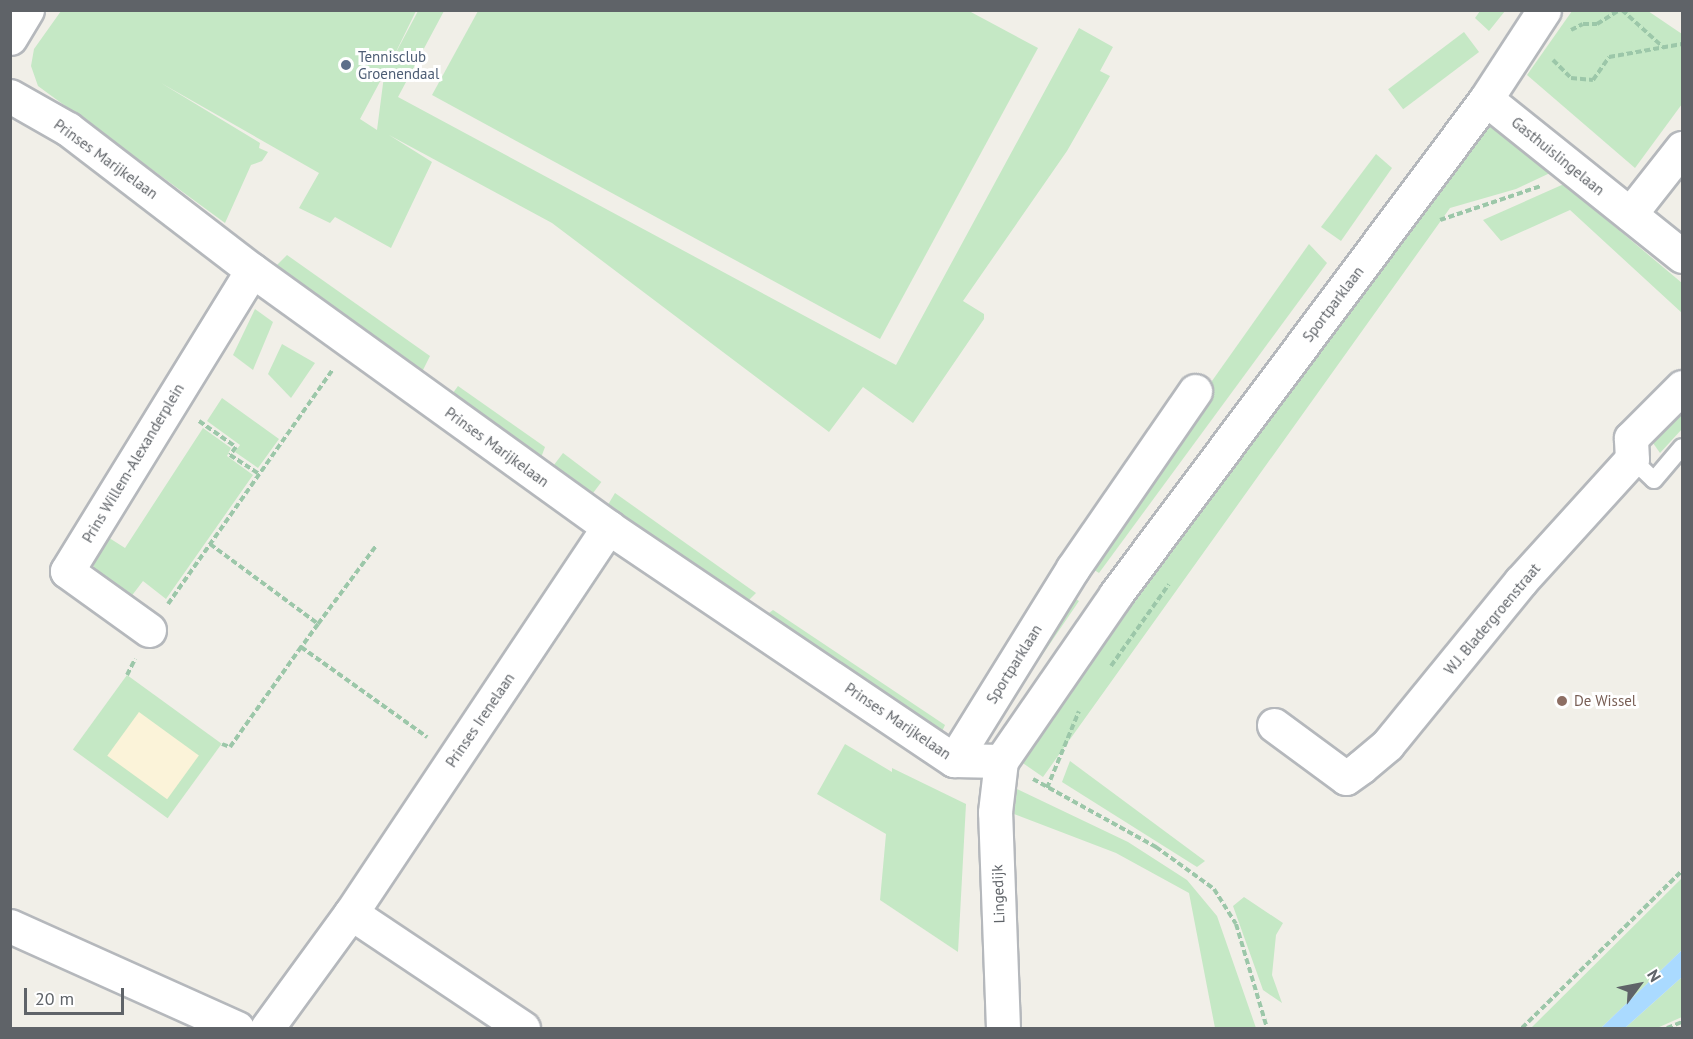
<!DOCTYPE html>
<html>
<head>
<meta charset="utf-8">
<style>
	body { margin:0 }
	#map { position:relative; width:1693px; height:1039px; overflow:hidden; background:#f1efe8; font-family:"PT Sans",sans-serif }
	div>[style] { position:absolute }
	.green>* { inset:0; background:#c5e8c5; transform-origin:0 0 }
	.sand>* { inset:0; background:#fbf3d9; transform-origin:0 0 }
	.water>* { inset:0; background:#aadaff }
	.path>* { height:4px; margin-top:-2px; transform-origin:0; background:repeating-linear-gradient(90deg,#9cc7a9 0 6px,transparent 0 9px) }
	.roads { filter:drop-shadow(2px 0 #b5b8bc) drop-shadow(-2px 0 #b5b8bc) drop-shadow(0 2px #b5b8bc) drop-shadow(0 -2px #b5b8bc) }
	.lane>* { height:16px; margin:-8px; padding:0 8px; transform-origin:8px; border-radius:8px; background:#fff }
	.street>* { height:33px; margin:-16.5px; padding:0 16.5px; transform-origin:16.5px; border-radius:16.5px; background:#fff }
	.dots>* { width:16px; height:16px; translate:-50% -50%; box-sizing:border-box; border:3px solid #fff; border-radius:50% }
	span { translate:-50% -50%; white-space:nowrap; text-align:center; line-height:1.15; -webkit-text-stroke:6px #fff; paint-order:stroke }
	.service-label { font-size:15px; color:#4e5e75 }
	.left { translate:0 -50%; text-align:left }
	.street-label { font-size:15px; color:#5f6368 }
	.education-label { font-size:15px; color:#785e54 }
	.frame { position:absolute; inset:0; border:12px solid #5f6368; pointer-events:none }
	.north { position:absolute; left:1609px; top:955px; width:60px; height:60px; -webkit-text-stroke:4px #fff; paint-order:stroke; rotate:58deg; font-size:16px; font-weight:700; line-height:24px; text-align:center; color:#5f6368 }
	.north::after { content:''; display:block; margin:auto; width:21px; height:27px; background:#5f6368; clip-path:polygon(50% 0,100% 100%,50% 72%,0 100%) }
	.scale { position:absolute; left:24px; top:988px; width:100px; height:27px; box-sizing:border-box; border:3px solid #5f6368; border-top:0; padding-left:8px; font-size:18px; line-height:21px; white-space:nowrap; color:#5f6368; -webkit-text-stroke:4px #fff; paint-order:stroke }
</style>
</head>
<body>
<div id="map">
	<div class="green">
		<div style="clip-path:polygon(evenodd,61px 11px,416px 11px,392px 60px,418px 11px,444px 11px,398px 97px,896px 365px,1079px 28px,1113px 47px,1100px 71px,1110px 76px,1067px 151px,963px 301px,984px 314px,984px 319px,913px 423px,863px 387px,829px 432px,552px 223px,389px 135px,432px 162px,391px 248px,335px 217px,330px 223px,299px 208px,319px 173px,161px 83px,260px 143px,259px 148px,268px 152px,262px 161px,251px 165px,225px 223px,38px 86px,31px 66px,34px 49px,61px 11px,383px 76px,384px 76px,377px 130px,360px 119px,383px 76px)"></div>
		<div style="clip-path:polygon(478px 11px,969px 11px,1038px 48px,880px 339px,432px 95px)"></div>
		<div style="clip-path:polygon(1480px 11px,1480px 10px,1505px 11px,1489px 31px,1475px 18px)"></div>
		<div style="clip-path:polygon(1572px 11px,1648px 11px,1682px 34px,1682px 104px,1635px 168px,1527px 75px)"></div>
		<div style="left:1464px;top:32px;width:25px;height:95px;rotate:53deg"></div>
		<div style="clip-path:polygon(1482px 115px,1550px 173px,1516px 189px,1450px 208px,1043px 777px,1014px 757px)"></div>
		<div style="clip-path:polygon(1376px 154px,1392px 168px,1341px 241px,1321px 227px)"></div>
		<div style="clip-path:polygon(1564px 184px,1682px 283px,1682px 313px,1570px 210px,1501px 241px,1483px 220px)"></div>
		<div style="clip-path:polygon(1309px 244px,1327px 263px,1099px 573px,1083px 563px)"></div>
		<div style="clip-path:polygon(287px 255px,430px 356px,420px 376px,274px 268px)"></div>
		<div style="clip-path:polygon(255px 309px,273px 322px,253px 370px,233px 355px)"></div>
		<div style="clip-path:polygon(282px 344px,315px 363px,291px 398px,268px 374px)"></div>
		<div style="clip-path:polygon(458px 386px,545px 447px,539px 463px,450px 397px)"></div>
		<div style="clip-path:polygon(222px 398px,279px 439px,258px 468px,235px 452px,240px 445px,207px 421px)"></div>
		<div style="clip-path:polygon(1682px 409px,1682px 429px,1660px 453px,1653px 443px)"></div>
		<div style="clip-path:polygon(203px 428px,231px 448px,227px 456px,253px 475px,166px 599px,143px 581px,127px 602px,93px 571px,97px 547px,103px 534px,125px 548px)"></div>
		<div style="left:563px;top:453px;width:48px;height:21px;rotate:37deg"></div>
		<div style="clip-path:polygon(615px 493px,756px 593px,746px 603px,606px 508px)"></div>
		<div style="clip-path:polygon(1063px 591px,1079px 601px,987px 736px)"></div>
		<div style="clip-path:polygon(773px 610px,945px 725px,938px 740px,762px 618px)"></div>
		<div style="left:127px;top:675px;width:117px;height:92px;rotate:36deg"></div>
		<div style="clip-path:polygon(845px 744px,892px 772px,892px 768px,966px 804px,958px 952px,880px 900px,886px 834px,817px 794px)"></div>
		<div style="clip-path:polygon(1070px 761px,1205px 861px,1197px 867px,1062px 782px)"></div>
		<div style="clip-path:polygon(1017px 789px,1128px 842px,1187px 880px,1217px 916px,1256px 1028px,1215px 1028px,1189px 893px,1116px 853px,1014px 814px)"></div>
		<div style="clip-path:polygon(1682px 878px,1682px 950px,1601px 1028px,1531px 1028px)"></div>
		<div style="clip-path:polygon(1244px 897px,1283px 923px,1276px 935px,1272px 975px,1282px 1003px,1263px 990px,1233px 906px)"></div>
		<div style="clip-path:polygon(1682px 977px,1682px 1017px,1657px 1028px,1625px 1028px)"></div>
	</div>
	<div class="sand">
		<div style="left:139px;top:712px;width:74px;height:54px;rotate:36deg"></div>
	</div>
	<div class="water">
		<div style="clip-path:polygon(1682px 950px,1682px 977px,1625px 1028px,1601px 1028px)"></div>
	</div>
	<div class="path">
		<div style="left:1622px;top:10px;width:55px;rotate:42.1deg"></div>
		<div style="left:1571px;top:30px;width:13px;rotate:-27deg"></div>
		<div style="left:1583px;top:24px;width:14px"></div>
		<div style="left:1597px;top:24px;width:26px;rotate:-32deg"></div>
		<div style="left:1553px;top:60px;width:25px;rotate:45deg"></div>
		<div style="left:1571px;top:78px;width:22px;rotate:5deg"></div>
		<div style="left:1593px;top:80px;width:28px;rotate:-55deg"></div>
		<div style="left:1609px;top:57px;width:74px;rotate:-10.1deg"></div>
		<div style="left:1440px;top:220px;width:107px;rotate:-18.6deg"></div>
		<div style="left:199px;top:421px;width:45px;rotate:35.1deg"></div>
		<div style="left:236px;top:447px;width:10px;rotate:127deg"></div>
		<div style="left:230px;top:455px;width:35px;rotate:33deg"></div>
		<div style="left:210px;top:544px;width:134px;rotate:36.5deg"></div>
		<div style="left:318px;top:624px;width:29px;rotate:126deg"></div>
		<div style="left:301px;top:647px;width:155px;rotate:35.5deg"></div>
		<div style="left:168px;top:604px;width:287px;rotate:-54.9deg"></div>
		<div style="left:318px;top:624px;width:97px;rotate:-53.4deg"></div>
		<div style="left:1111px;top:666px;width:100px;rotate:-54.7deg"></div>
		<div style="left:127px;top:675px;width:18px;rotate:-63deg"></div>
		<div style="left:222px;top:744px;width:9px;rotate:21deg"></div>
		<div style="left:230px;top:747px;width:123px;rotate:-54.6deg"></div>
		<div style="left:1033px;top:779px;width:141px;rotate:28.9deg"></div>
		<div style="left:1156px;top:847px;width:72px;rotate:35.9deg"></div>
		<div style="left:1214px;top:889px;width:41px;rotate:57.8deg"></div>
		<div style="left:1236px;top:924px;width:109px;rotate:73.4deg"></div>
		<div style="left:1047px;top:788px;width:83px;rotate:-67.4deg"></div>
		<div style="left:1522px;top:1028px;width:224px;rotate:-44.5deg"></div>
		<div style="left:1667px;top:1028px;width:16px;rotate:-22deg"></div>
	</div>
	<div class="roads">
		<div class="lane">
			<div style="left:1632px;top:459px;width:30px;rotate:44deg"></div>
			<div style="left:1654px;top:480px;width:43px;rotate:-49.7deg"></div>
		</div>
		<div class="street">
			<div style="left:10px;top:38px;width:33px;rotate:-59deg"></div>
			<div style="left:10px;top:96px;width:67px;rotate:29.6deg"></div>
			<div style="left:68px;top:129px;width:232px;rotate:37.5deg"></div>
			<div style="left:252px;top:270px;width:439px;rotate:35.8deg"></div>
			<div style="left:608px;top:527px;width:417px;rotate:34deg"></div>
			<div style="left:954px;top:760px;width:47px;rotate:1.2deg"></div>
			<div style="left:1486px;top:99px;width:251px;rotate:38.7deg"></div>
			<div style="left:1630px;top:214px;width:84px;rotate:-51.8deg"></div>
			<div style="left:149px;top:630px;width:101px;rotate:-144.3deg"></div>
			<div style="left:67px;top:571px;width:353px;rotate:-58.4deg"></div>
			<div style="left:1274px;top:725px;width:89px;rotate:36.4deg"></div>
			<div style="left:1346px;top:778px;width:19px;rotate:-36deg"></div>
			<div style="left:1361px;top:767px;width:35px;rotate:-40deg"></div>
			<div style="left:1388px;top:744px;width:209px;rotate:-50.8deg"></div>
			<div style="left:1520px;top:582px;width:166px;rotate:-47.7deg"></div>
			<div style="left:1632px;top:459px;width:21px;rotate:-93deg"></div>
			<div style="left:1631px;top:438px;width:72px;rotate:-45deg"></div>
			<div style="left:954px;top:760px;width:226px;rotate:-58.2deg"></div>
			<div style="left:1073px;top:568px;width:215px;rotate:-55.4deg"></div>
			<div style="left:351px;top:913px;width:207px;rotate:33.8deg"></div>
			<div style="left:10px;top:926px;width:249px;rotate:24.2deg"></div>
			<div style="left:267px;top:1028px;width:142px;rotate:-53.9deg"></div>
			<div style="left:351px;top:913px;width:464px;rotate:-56.3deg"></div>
			<div style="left:1003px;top:1028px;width:216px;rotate:-92.1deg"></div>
			<div style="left:995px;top:812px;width:51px;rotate:-83.3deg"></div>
			<div style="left:1001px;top:761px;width:203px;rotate:-55.4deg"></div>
			<div style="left:1116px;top:594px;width:618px;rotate:-53.22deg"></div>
			<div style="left:1486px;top:99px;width:106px;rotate:-56.9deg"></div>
		</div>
	</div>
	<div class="dots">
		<div style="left:346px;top:65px;background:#5c6f8a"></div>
		<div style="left:1562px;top:701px;background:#8d6e63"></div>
	</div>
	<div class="service-label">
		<span class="left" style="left:358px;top:65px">Tennisclub<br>Groenendaal</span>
	</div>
	<div class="street-label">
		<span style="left:1558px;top:156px;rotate:39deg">Gasthuislingelaan</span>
		<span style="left:106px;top:159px;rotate:36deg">Prinses Marijkelaan</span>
		<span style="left:1333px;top:304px;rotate:-53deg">Sportparklaan</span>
		<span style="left:497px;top:447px;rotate:36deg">Prinses Marijkelaan</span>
		<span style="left:133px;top:463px;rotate:-59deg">Prins Willem-Alexanderplein</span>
		<span style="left:1492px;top:619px;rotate:-50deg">W.J. Bladergroenstraat</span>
		<span style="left:1014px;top:664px;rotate:-58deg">Sportparklaan</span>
		<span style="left:480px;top:720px;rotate:-56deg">Prinses Irenelaan</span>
		<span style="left:898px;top:721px;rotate:34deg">Prinses Marijkelaan</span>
		<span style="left:998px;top:894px;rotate:-92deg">Lingedijk</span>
	</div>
	<div class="education-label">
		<span class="left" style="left:1574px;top:701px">De Wissel</span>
	</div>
	<div class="frame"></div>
	<div class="north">N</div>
	<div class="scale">20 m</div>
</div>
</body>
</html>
